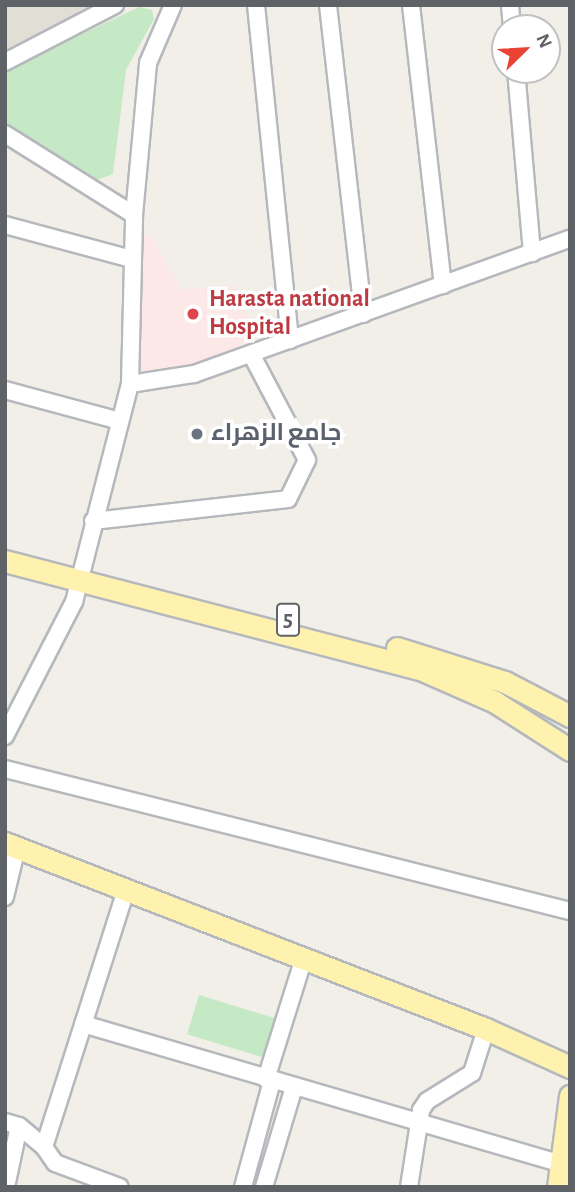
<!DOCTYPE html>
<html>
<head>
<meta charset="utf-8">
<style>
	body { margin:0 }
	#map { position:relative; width:575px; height:1192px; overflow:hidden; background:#f1efe8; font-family:"Alegreya Sans",Cairo,sans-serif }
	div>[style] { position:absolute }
	.education>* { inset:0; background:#e1ded6 }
	.medical>* { inset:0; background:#fce8e6 }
	.green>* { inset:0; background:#c5e8c5; transform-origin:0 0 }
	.roads { filter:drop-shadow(2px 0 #b5b8bc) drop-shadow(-2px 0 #b5b8bc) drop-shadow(0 2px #b5b8bc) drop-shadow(0 -2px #b5b8bc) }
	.minor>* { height:16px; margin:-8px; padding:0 8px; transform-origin:8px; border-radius:8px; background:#fff }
	.major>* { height:21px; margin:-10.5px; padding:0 10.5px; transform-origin:10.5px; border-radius:10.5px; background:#fff2af }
	.dots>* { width:19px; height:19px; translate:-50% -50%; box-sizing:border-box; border:4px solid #fff; border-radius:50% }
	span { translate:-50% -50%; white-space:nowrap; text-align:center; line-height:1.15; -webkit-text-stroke:7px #fff; paint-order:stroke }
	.shield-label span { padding:2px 5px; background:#fff; border:2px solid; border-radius:5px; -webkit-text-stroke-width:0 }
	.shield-label { font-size:23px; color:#5f6368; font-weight:700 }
	.health-label { font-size:24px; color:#be3a42; font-weight:700 }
	.left { translate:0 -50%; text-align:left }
	.worship-label { font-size:24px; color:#5b616d; font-weight:700 }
	.frame { position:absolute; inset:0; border:7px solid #5f6368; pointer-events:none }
	.north { position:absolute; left:491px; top:14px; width:70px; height:70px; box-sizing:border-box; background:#fff; border:2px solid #bfc1c3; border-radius:50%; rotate:66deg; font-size:19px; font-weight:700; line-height:28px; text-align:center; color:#5f6368 }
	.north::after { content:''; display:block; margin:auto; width:24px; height:32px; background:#ea4335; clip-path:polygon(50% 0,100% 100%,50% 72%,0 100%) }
</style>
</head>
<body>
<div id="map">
	<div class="education">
		<div style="clip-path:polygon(5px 5px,92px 5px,7px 49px,5px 56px)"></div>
	</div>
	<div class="medical">
		<div style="clip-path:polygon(141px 235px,152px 236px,181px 290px,232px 284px,257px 338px,193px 368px,139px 375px)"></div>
	</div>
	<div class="green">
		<div style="clip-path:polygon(139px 7px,152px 10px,154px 19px,126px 70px,113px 174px,94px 181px,5px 125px,5px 71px)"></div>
		<div style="left:199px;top:995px;width:79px;height:41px;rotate:17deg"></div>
	</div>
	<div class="roads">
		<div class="minor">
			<div style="left:256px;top:5px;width:337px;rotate:84.2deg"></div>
			<div style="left:328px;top:5px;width:311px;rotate:83.5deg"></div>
			<div style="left:411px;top:5px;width:282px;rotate:83.5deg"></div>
			<div style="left:510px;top:5px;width:23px;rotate:85deg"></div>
			<div style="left:5px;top:62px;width:124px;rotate:-27.4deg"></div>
			<div style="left:516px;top:70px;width:184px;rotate:85deg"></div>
			<div style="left:5px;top:134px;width:152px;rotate:32.1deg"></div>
			<div style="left:5px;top:225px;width:131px;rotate:15deg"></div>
			<div style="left:130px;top:384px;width:65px;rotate:-8.9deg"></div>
			<div style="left:194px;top:374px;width:400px;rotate:-19.8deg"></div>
			<div style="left:5px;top:390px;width:119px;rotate:15.1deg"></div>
			<div style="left:93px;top:521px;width:196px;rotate:-6.4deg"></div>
			<div style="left:288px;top:499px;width:43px;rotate:-64deg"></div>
			<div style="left:307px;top:460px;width:120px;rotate:-117.8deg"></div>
			<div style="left:5px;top:736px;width:151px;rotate:-62.8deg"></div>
			<div style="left:74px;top:602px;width:225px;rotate:-75.6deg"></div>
			<div style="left:130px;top:384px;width:169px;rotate:-88.6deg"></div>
			<div style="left:134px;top:215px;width:153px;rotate:-84.7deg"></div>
			<div style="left:148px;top:63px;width:63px;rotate:-66.7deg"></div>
			<div style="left:5px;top:769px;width:583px;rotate:14.11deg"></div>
			<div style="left:5px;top:897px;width:51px;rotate:-76.5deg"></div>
			<div style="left:83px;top:1024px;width:495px;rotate:16.3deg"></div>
			<div style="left:266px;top:1079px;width:124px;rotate:-72.6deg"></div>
			<div style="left:5px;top:1122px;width:15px;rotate:16deg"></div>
			<div style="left:19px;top:1126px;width:33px;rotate:40deg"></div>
			<div style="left:44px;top:1147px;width:19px;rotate:55deg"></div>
			<div style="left:55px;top:1163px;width:69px;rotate:20.3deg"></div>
			<div style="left:44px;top:1147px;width:270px;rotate:-72.3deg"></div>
			<div style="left:6px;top:1187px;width:62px;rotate:-78deg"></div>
			<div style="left:243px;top:1187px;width:110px;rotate:-74.7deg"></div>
			<div style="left:264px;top:1187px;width:104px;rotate:-73.3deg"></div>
			<div style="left:409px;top:1187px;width:78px;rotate:-81.1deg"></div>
			<div style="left:421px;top:1110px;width:11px;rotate:-56deg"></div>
			<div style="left:427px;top:1101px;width:53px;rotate:-31.9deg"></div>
			<div style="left:472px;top:1073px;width:46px;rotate:-72.3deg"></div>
		</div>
		<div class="major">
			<div style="left:5px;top:561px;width:429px;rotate:14.6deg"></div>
			<div style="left:420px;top:669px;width:82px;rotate:23.7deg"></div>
			<div style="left:495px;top:702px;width:89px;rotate:32.6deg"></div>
			<div style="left:397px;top:648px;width:113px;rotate:17.5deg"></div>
			<div style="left:505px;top:682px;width:73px;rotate:27.6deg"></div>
			<div style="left:5px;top:843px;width:516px;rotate:21.14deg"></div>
			<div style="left:486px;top:1029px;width:92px;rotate:24.3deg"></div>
			<div style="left:558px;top:1187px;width:92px;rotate:-82.5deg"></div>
		</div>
	</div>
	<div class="dots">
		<div style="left:193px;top:314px;background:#e0444e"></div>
		<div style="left:197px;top:434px;background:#6b7280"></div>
	</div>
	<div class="shield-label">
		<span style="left:288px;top:620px">5</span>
	</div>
	<div class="health-label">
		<span class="left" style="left:209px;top:314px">Harasta national<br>Hospital</span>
	</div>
	<div class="worship-label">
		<span class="left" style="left:211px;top:434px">جامع الزهراء</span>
	</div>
	<div class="frame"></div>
	<div class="north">N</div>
</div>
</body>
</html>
